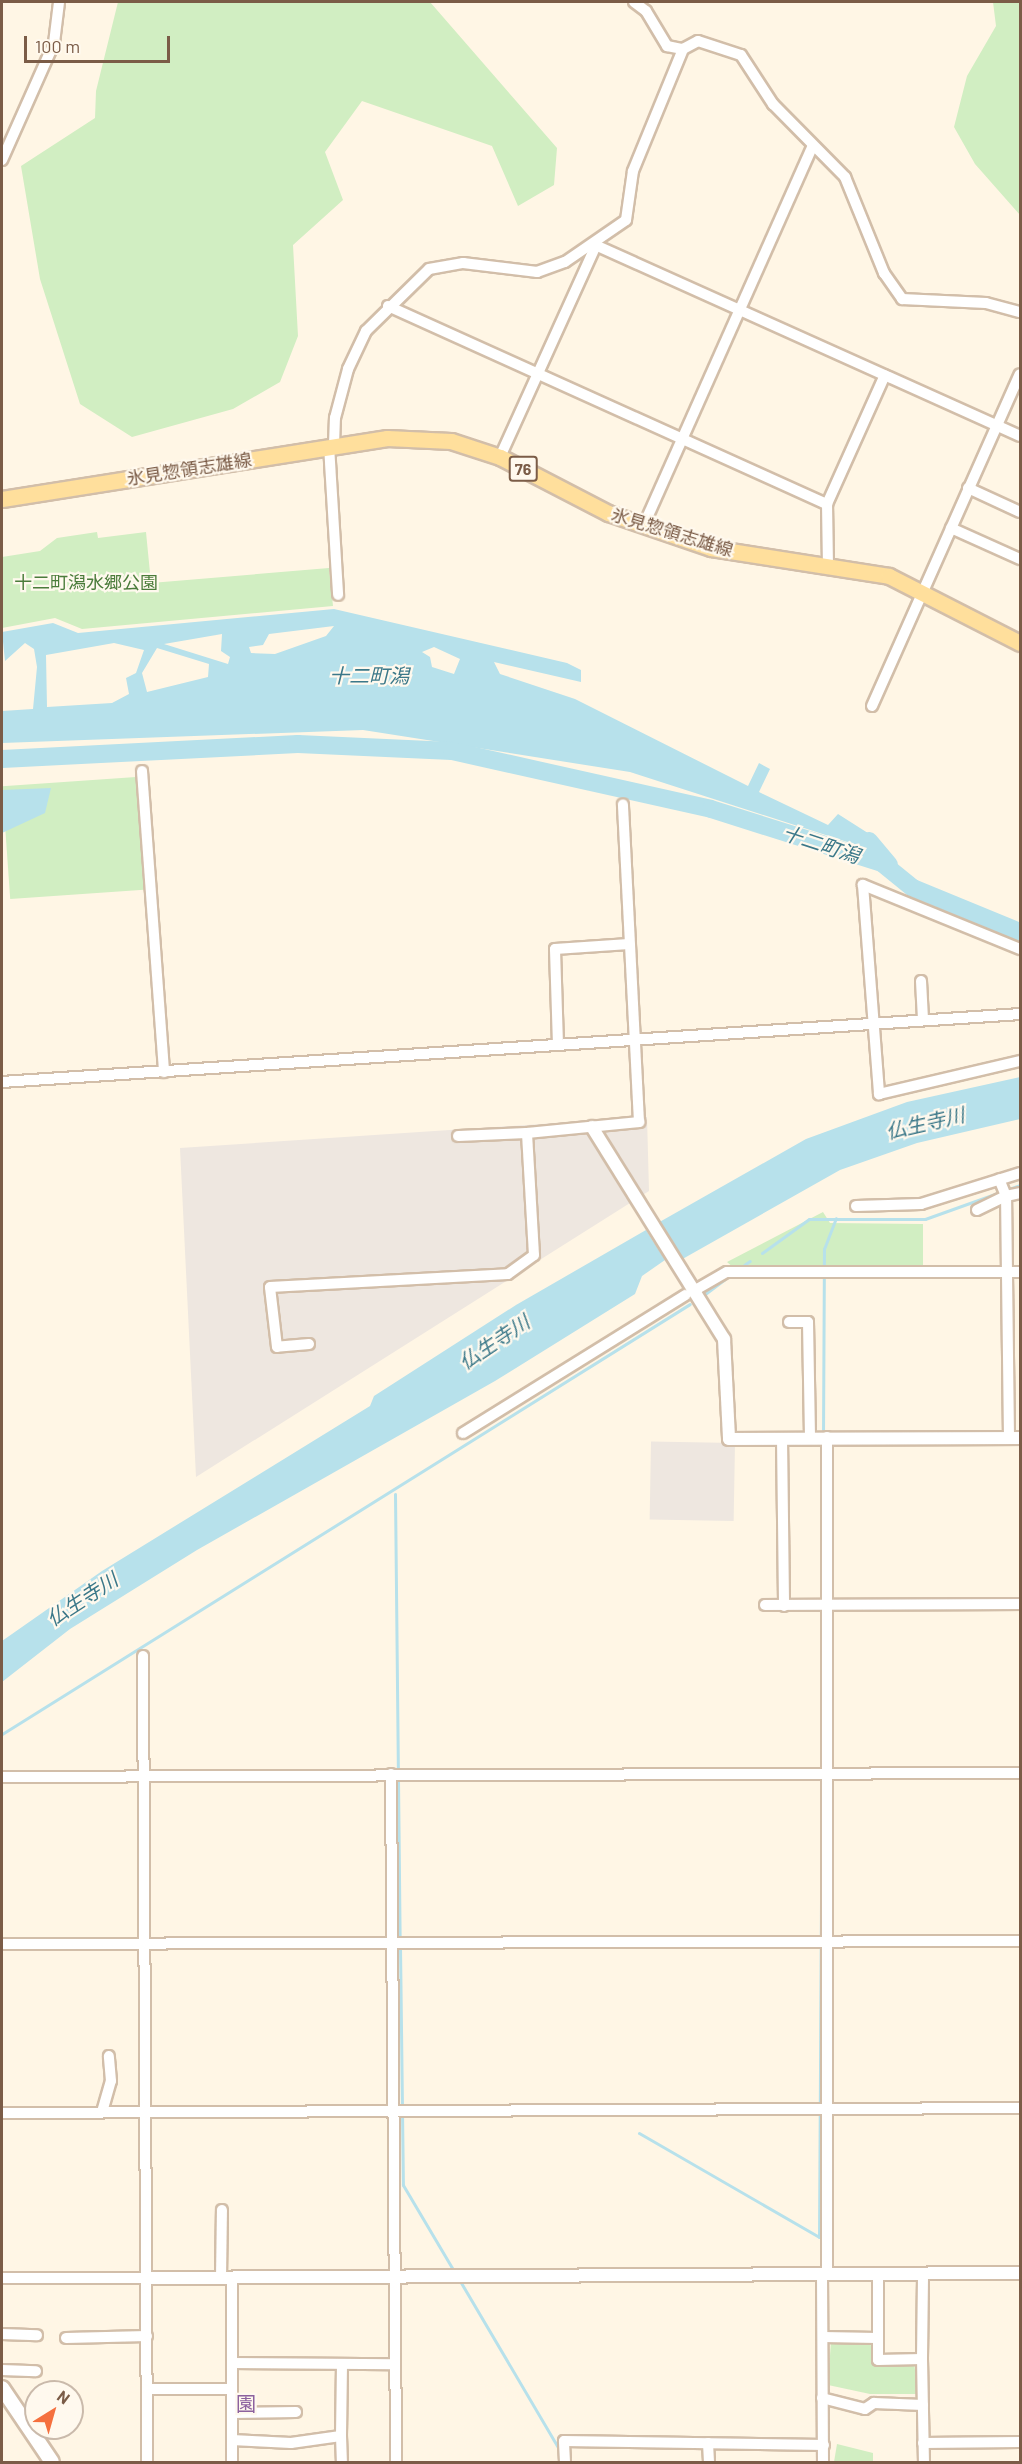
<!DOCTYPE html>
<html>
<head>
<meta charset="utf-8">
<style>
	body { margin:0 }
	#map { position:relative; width:1022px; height:2464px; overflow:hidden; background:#fff6e5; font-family:Barlow,"Noto Sans JP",sans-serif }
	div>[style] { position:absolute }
	.industrial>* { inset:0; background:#eee7e0; transform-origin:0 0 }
	.green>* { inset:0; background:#d1eec2; transform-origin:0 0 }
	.water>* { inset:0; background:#b7e1eb }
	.stream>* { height:3px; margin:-1.5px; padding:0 1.5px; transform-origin:1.5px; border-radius:1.5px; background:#b7e1eb }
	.river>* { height:18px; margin:-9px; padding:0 9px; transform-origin:9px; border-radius:9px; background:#b7e1eb }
	.roads { filter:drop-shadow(2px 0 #d2bea9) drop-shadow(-2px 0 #d2bea9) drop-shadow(0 2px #d2bea9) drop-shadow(0 -2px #d2bea9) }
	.minor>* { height:10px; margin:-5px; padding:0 5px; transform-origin:5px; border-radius:5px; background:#fff }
	.tertiary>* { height:12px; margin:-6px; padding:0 6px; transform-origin:6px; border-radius:6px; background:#fff }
	.secondary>* { height:14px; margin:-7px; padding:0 7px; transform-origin:7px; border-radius:7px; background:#fff }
	.primary>* { height:15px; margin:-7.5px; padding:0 7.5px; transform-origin:7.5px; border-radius:7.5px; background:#ffdf9c }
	span { translate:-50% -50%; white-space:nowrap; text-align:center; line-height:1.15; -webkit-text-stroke:4.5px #fff9ee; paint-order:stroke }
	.shield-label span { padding:2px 4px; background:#fff9ee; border:2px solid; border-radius:4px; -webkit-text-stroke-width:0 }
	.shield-label { font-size:16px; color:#7b5c47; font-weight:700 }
	.street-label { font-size:18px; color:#7b5c47 }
	.park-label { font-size:18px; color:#4b7c3b }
	.water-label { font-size:20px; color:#3b7889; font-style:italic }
	.neighbourhood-label { font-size:20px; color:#8d629f }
	.frame { position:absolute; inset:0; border:3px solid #7b5c47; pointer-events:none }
	.north { position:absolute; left:24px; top:2380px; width:60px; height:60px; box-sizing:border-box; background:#fff9ee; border:2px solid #cabaab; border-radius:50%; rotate:37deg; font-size:16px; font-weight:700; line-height:24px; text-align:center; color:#7b5c47 }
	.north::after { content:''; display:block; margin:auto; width:21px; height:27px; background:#f5703e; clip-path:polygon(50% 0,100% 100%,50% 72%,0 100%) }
	.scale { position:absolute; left:24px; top:36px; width:146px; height:27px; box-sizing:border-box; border:3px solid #7b5c47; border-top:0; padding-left:8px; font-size:18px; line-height:21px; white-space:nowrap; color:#7b5c47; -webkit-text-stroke:4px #fff9ee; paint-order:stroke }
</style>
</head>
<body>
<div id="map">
	<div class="industrial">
		<div style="clip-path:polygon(647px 1117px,649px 1191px,196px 1477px,180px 1148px)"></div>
		<div style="left:735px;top:1443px;width:78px;height:84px;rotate:91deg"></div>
	</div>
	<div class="green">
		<div style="clip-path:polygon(118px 2px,430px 2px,557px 148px,554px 185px,518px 206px,492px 146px,362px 101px,325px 152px,343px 200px,293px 245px,298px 336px,280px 382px,233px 409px,132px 437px,80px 404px,40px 279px,21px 166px,95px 118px,96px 91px)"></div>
		<div style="clip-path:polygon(993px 2px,1020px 2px,1020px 215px,975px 164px,954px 127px,967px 76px,996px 26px)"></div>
		<div style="clip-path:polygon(97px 532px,98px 538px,146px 532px,151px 583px,329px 568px,333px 606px,82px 629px,55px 618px,2px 628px,2px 557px,40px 551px,57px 538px)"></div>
		<div style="left:136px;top:777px;width:113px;height:134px;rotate:86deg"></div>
		<div style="clip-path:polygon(823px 1212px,830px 1223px,923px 1224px,923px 1268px,735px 1269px,727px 1262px)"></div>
		<div style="clip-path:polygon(831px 2341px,870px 2341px,874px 2362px,914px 2362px,918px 2394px,870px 2394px,828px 2385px)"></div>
		<div style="clip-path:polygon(837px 2444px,873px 2453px,873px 2462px,834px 2462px)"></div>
	</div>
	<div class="water">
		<div style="clip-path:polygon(evenodd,334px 609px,567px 663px,581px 670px,581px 682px,494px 662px,500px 674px,575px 699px,748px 786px,759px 763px,770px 769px,759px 792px,828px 825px,838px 814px,871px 835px,866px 848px,630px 772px,363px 730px,2px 743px,2px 711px,33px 709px,37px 667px,34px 649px,25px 643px,5px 661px,2px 632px,53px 623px,78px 633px,334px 609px,334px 626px,326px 636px,275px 654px,251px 653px,249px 647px,263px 645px,269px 634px,334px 626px,334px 609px,222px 634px,221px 651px,230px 657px,228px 664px,164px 644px,222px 634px,334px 609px,114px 643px,144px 650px,136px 673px,126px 678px,129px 694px,112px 703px,47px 707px,46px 655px,114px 643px,334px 609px,434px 647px,460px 659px,454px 674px,432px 667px,430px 657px,422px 652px,434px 647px,334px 609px,157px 648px,209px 664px,208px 677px,147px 692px,142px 673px,157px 648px)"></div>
		<div style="clip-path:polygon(51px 788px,45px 813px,2px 833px,2px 790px)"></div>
		<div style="clip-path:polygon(1020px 1077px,1020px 1119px,917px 1143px,840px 1170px,679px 1261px,656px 1224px,806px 1139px,907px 1102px)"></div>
		<div style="clip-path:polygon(646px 1230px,665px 1260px,642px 1276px,635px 1294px,495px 1381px,197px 1550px,70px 1629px,2px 1682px,2px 1641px,102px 1571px,370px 1406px,374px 1396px,516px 1305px)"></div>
	</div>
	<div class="stream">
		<div style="left:762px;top:1253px;width:58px;rotate:-35.9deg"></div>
		<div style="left:809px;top:1219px;width:116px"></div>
		<div style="left:925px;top:1219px;width:101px;rotate:-19.7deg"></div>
		<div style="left:744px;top:1265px;width:7px;rotate:-34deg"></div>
		<div style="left:705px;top:1294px;width:25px;rotate:-37deg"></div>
		<div style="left:823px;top:1436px;width:187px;rotate:-89.7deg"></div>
		<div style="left:824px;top:1249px;width:33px;rotate:-69deg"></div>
		<div style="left:395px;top:1494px;width:445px;rotate:89.4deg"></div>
		<div style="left:2px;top:1734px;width:811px;rotate:-32.01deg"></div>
		<div style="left:400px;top:1946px;width:239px;rotate:89.3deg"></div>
		<div style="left:403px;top:2185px;width:102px;rotate:59.4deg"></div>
		<div style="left:639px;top:2133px;width:208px;rotate:30deg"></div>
		<div style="left:819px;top:2237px;width:501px;rotate:-89.66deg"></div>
		<div style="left:460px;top:2281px;width:197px;rotate:59.5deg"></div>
	</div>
	<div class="river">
		<div style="left:2px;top:759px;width:296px;rotate:-2.9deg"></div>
		<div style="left:298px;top:744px;width:154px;rotate:2.6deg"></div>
		<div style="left:452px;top:751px;width:265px;rotate:12.6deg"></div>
		<div style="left:711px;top:809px;width:179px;rotate:17.5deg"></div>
		<div style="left:882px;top:863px;width:40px;rotate:39deg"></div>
		<div style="left:913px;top:888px;width:116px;rotate:22.4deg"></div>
		<div style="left:869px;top:841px;width:31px;rotate:50deg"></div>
	</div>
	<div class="roads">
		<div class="minor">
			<div style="left:634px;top:2px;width:15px;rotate:37deg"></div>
			<div style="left:646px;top:11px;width:41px;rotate:59deg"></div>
			<div style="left:667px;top:46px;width:16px;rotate:11deg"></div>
			<div style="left:683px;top:49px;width:17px;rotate:-28deg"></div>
			<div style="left:698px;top:41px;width:45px;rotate:18deg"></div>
			<div style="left:741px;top:55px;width:59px;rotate:56.9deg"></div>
			<div style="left:773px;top:104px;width:103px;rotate:45.4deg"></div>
			<div style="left:845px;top:177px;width:104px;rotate:67.9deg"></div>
			<div style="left:884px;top:273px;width:32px;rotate:55deg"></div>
			<div style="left:902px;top:299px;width:84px;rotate:2.7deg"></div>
			<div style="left:986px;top:303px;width:35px;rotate:15deg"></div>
			<div style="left:2px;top:160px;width:128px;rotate:-66deg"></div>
			<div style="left:54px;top:43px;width:41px;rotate:-83deg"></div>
			<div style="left:593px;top:244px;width:468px;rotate:24.2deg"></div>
			<div style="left:388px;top:306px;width:482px;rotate:24.3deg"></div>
			<div style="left:334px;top:445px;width:27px;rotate:-88deg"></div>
			<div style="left:335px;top:418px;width:51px;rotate:-75.1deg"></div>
			<div style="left:348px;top:369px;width:42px;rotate:-64.7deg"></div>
			<div style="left:366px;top:331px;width:88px;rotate:-44.5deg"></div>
			<div style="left:429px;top:269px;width:35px;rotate:-10deg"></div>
			<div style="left:463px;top:263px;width:75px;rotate:6.9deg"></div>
			<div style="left:537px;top:272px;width:30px;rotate:-20deg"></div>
			<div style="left:565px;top:262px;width:74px;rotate:-34.5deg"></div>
			<div style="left:626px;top:220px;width:49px;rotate:-81.9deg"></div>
			<div style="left:633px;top:171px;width:132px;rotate:-67.7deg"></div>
			<div style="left:329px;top:446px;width:149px;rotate:86.5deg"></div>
			<div style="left:500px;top:457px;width:230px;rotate:-65.6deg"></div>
			<div style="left:968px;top:488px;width:57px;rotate:24.8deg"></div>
			<div style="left:643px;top:527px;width:417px;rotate:-66deg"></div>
			<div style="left:951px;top:528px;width:76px;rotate:24.2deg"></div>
			<div style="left:828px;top:567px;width:63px;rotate:-90.9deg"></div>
			<div style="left:827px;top:504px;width:141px;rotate:-65.8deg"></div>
			<div style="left:872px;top:706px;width:363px;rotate:-66deg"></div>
			<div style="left:142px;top:771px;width:302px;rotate:85.8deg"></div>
			<div style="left:1020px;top:949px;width:170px;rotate:-157.8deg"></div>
			<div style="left:863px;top:885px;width:210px;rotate:85.6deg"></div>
			<div style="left:879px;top:1094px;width:145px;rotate:-13.2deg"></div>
			<div style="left:921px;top:981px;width:38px;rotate:87deg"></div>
			<div style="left:558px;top:1045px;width:96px;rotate:-91.8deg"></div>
			<div style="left:555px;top:949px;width:74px;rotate:-3.9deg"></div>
			<div style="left:2px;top:1082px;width:1020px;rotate:-3.82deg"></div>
			<div style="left:458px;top:1136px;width:69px;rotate:-2.5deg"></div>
			<div style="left:856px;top:1206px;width:65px;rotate:-1.8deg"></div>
			<div style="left:921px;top:1204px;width:104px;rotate:-17.4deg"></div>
			<div style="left:977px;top:1210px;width:32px;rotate:-26deg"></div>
			<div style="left:1006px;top:1196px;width:18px;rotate:-112deg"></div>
			<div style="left:697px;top:1289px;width:34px;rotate:-30deg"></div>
			<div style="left:727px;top:1272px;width:293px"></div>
			<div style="left:789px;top:1322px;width:19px"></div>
			<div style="left:808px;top:1322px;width:115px;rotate:89deg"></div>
			<div style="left:309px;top:1344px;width:32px;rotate:175deg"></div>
			<div style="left:277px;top:1347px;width:60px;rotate:-96.7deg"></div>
			<div style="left:270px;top:1287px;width:238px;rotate:-3.1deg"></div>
			<div style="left:508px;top:1274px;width:32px;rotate:-36deg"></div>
			<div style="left:534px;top:1255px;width:122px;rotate:-93.3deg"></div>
			<div style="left:527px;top:1133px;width:113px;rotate:-5.6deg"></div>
			<div style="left:639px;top:1122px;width:318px;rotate:-92.9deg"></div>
			<div style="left:463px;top:1433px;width:262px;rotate:-31.8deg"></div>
			<div style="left:827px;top:1437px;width:837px;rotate:90deg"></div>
			<div style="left:782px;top:1438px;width:168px;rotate:89.3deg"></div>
			<div style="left:1009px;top:1438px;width:242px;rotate:-90.7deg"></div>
			<div style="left:1006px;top:1196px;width:14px;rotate:-12deg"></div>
			<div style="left:765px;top:1605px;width:255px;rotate:-0.2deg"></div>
			<div style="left:143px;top:1656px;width:806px;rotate:89.72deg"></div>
			<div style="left:391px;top:1774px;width:688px;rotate:89.58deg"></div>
			<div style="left:2px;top:1777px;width:1018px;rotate:-0.23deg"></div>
			<div style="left:2px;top:1944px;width:1018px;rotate:-0.17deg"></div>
			<div style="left:102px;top:2112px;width:32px;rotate:-74deg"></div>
			<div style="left:111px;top:2081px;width:25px;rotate:-95deg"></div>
			<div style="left:2px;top:2113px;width:1018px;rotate:-0.28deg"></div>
			<div style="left:878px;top:2273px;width:87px;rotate:90deg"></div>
			<div style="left:878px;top:2360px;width:44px;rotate:-1.3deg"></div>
			<div style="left:922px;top:2359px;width:103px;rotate:88.9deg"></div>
			<div style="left:822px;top:2274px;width:188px;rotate:89.7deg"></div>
			<div style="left:2px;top:2278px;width:145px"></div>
			<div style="left:221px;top:2278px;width:68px;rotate:-89.2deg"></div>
			<div style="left:2px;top:2334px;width:35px;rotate:2deg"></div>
			<div style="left:823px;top:2337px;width:54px;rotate:1.1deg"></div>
			<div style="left:66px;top:2338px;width:81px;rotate:-1.4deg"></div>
			<div style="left:922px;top:2359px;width:86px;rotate:-89.3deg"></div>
			<div style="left:232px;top:2363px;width:163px;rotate:0.4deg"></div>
			<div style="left:2px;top:2370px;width:34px;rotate:2deg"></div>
			<div style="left:147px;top:2389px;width:85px"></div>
			<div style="left:822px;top:2398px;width:44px;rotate:14.3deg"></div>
			<div style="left:865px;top:2409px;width:11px;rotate:-34deg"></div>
			<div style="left:874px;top:2403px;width:49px;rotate:2.3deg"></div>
			<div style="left:232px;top:2413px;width:64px;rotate:-0.9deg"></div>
			<div style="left:341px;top:2436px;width:72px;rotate:-89.2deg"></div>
			<div style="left:232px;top:2440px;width:59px;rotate:2.9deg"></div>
			<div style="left:291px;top:2443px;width:50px;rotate:-8deg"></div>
			<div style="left:341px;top:2436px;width:26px;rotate:88deg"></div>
			<div style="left:708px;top:2443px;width:19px;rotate:87deg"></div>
			<div style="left:923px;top:2443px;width:97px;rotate:-0.6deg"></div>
			<div style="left:232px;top:2462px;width:184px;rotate:-90deg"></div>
			<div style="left:565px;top:2462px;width:21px;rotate:-93deg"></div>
			<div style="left:564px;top:2441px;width:260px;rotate:0.9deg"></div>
		</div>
		<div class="tertiary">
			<div style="left:592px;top:1127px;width:250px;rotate:58.1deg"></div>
			<div style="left:724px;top:1339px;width:100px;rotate:87.1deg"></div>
			<div style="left:729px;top:1439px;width:291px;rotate:-0.2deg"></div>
			<div style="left:147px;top:2278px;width:873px;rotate:-0.33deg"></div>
		</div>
		<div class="secondary">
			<div style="left:2px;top:2388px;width:89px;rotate:56deg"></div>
		</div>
		<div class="primary">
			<div style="left:2px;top:499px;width:390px;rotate:-9deg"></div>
			<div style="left:387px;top:438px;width:64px;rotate:2.7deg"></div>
			<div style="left:451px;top:441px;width:52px;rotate:18.1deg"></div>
			<div style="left:500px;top:457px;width:122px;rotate:27.4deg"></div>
			<div style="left:608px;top:513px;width:109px;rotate:18.8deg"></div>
			<div style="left:711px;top:548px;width:180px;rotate:8.9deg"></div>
			<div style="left:889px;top:576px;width:147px;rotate:27.1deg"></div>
		</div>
	</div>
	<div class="shield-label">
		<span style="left:523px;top:469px">76</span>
	</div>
	<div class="street-label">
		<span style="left:189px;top:469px;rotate:-9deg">氷見惣領志雄線</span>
		<span style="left:672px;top:532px;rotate:17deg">氷見惣領志雄線</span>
	</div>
	<div class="park-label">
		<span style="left:86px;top:582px">十二町潟水郷公園</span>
	</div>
	<div class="water-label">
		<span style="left:369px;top:675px">十二町潟</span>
		<span style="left:821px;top:844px;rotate:18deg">十二町潟</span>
		<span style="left:925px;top:1123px;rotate:-13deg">仏生寺川</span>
		<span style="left:494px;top:1342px;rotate:-34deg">仏生寺川</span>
		<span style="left:82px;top:1599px;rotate:-33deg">仏生寺川</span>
	</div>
	<div class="neighbourhood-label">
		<span style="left:246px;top:2403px">園</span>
	</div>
	<div class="frame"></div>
	<div class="north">N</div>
	<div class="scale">100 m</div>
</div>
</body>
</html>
